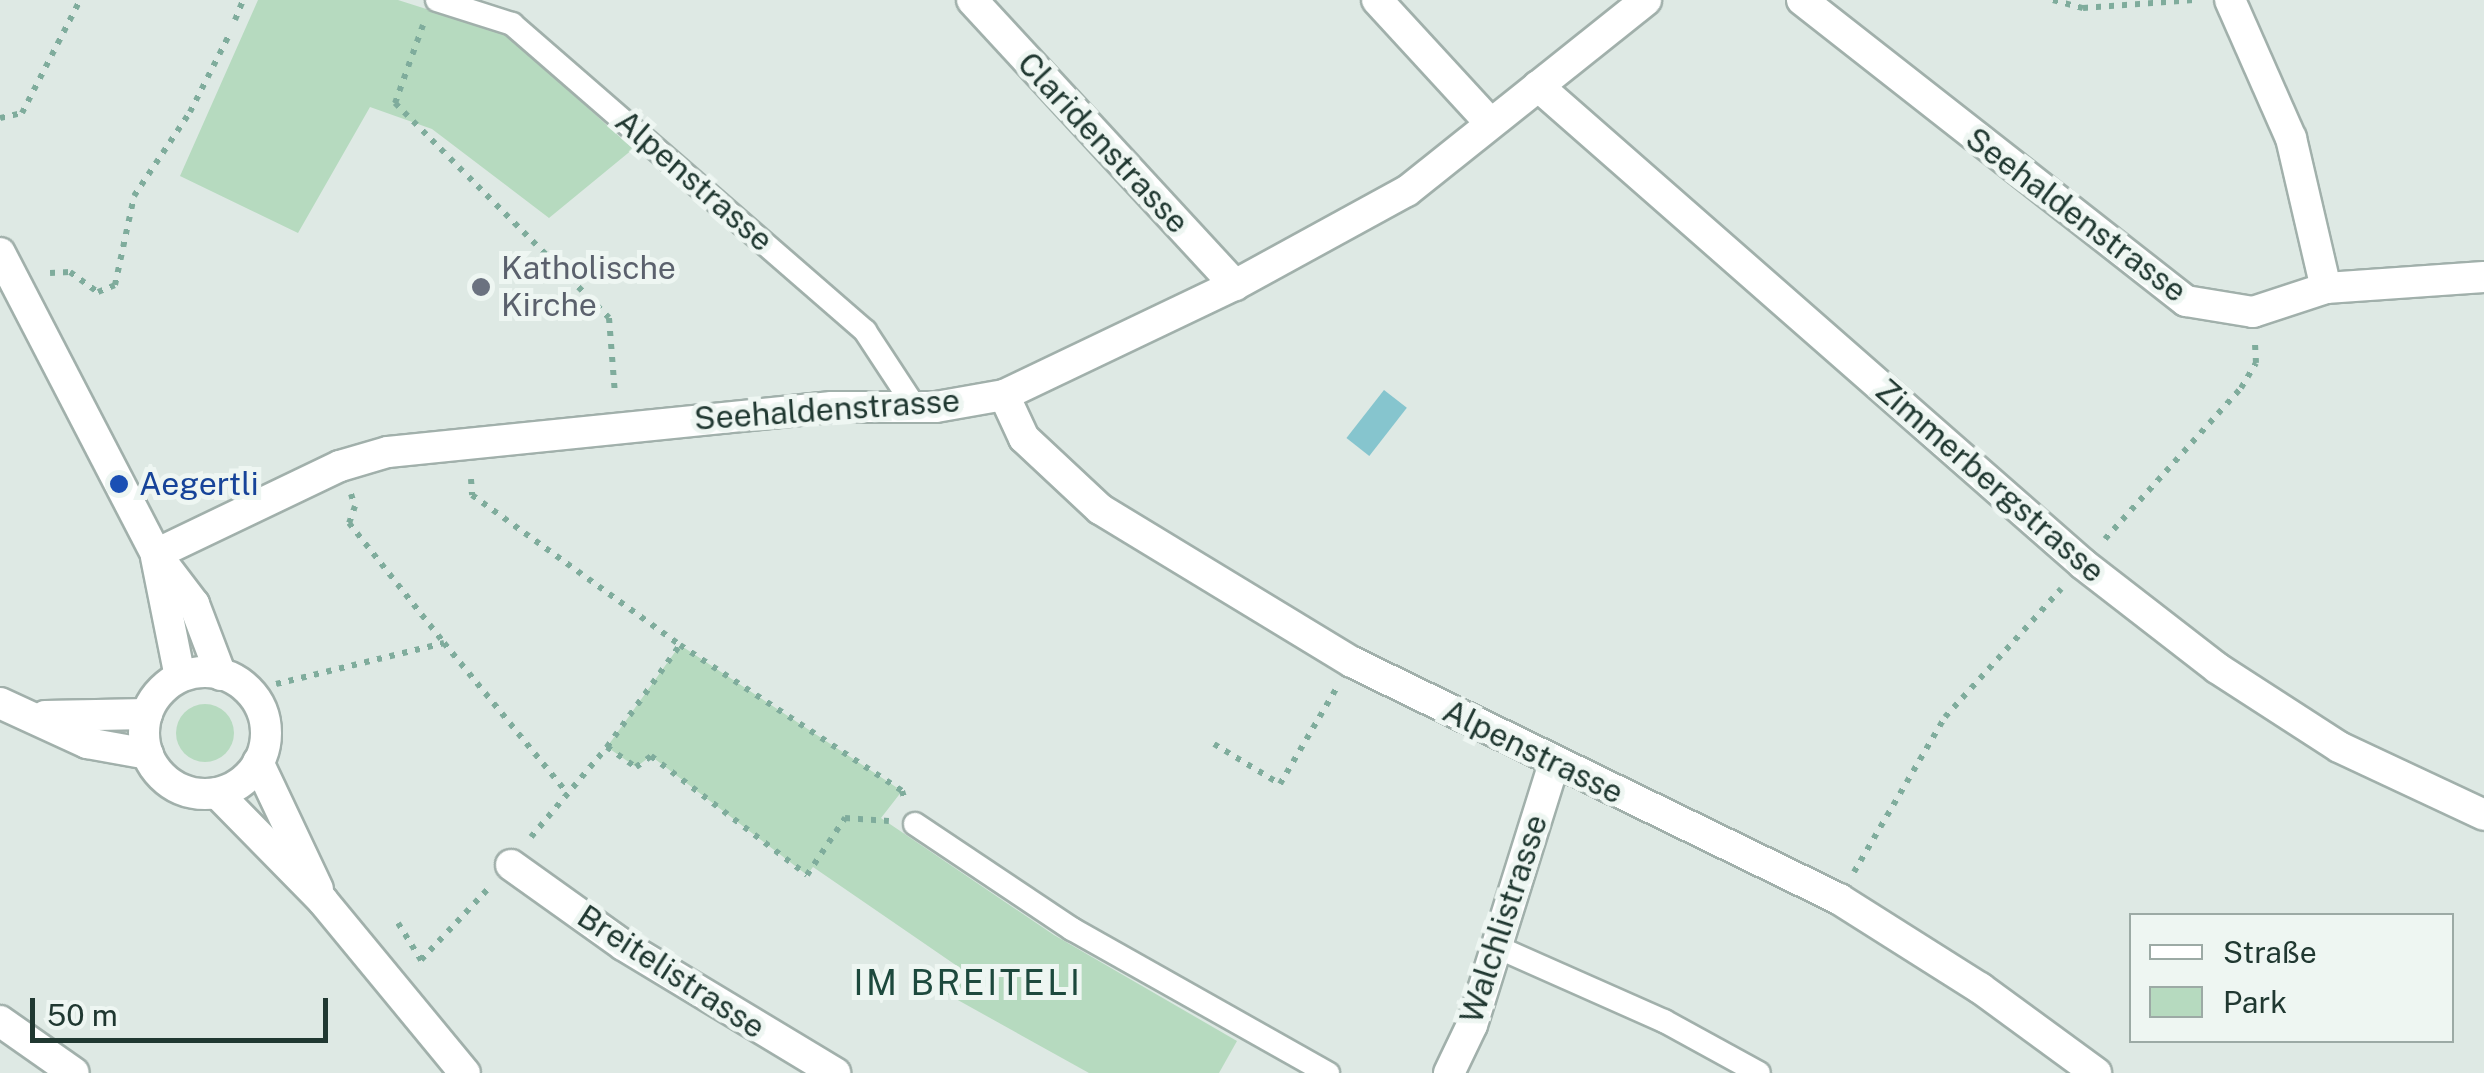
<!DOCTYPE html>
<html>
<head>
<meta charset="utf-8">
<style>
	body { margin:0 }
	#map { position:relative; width:2484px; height:1073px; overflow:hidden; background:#dee9e4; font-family:"Public Sans",sans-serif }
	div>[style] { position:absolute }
	.green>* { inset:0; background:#b6dabf }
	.round { border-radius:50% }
	.water>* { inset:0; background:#86c5ce; transform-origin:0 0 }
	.path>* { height:6px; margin-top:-3px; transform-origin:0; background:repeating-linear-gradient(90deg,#7fac9c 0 5px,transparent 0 13px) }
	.roads { filter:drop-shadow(2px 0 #a1b0ab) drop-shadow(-2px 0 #a1b0ab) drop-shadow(0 2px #a1b0ab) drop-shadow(0 -2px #a1b0ab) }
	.lane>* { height:22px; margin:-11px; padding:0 11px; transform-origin:11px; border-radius:11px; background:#fff }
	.street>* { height:30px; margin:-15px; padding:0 15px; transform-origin:15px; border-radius:15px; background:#fff }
	.secondary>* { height:30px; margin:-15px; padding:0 15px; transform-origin:15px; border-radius:15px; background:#fff }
	.secondary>.ring { margin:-15px; padding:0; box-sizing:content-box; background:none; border:30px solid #fff; border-radius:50% }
	.dots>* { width:28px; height:28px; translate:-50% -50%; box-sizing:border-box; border:5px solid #eef6f2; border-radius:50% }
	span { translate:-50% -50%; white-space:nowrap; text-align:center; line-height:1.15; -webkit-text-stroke:10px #eef6f2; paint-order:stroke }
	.street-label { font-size:32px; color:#203831 }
	.worship-label { font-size:32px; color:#5b616d }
	.left { translate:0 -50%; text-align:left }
	.transit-label { font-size:32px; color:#164399 }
	.neighbourhood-label { font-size:35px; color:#1d493d; letter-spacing:2.5px }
	.legend { position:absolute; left:2129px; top:913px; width:325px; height:130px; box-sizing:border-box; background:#eef6f2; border:2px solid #9caaa5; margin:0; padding:12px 18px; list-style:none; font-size:30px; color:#203831 }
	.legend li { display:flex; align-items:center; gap:20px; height:50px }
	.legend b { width:50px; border:2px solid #9caaa5 }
	.scale { position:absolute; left:30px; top:998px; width:298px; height:45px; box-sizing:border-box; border:5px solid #203831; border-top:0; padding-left:12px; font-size:30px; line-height:35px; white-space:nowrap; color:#203831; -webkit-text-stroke:8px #eef6f2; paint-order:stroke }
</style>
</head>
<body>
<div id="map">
	<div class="green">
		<div style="clip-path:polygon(258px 0,398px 0,508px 35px,633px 149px,549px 218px,432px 129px,370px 107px,298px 233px,180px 176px)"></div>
		<div style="clip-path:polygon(680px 645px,902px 791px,881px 818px,1054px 935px,1237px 1041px,1219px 1073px,1089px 1073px,947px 994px,960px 968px,813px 867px,807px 875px,651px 756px,636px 767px,607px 747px)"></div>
		<div class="round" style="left:176px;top:704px;width:58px;height:58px"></div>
	</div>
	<div class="water">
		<div style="left:1384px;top:390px;width:29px;height:61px;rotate:38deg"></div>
	</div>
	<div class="path">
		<div style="left:2053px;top:0;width:31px;rotate:15deg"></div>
		<div style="left:2083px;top:8px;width:111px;rotate:-4.1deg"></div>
		<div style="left:235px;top:20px;width:22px;rotate:-68deg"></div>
		<div style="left:423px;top:25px;width:83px;rotate:109.7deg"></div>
		<div style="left:395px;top:103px;width:303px;rotate:45.1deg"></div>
		<div style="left:609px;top:318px;width:76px;rotate:85.5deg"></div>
		<div style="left:0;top:118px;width:23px;rotate:-13deg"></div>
		<div style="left:22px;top:113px;width:127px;rotate:-62.8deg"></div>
		<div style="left:50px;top:273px;width:20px;rotate:-3deg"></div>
		<div style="left:70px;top:272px;width:34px;rotate:36deg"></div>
		<div style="left:98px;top:292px;width:18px;rotate:-22deg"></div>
		<div style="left:115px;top:285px;width:91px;rotate:-77.9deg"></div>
		<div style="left:134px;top:196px;width:101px;rotate:-56.3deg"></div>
		<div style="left:190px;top:112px;width:86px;rotate:-63.1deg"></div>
		<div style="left:471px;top:479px;width:16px;rotate:86deg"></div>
		<div style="left:472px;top:495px;width:256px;rotate:35.8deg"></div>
		<div style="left:680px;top:645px;width:266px;rotate:33.3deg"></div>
		<div style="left:902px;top:791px;width:9px;rotate:72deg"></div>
		<div style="left:351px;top:494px;width:13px;rotate:72deg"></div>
		<div style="left:355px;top:506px;width:18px;rotate:109deg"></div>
		<div style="left:349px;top:523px;width:153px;rotate:51.6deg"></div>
		<div style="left:2105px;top:539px;width:203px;rotate:-48deg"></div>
		<div style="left:2241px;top:388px;width:29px;rotate:-59deg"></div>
		<div style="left:2256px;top:363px;width:20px;rotate:-93deg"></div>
		<div style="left:276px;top:684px;width:173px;rotate:-13.7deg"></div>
		<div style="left:444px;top:643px;width:194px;rotate:50.6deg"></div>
		<div style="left:1214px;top:744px;width:77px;rotate:31.2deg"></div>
		<div style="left:1280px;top:784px;width:110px;rotate:-59.5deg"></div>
		<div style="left:607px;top:747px;width:35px;rotate:35deg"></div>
		<div style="left:636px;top:767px;width:19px;rotate:-36deg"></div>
		<div style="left:651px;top:756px;width:196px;rotate:37.3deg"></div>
		<div style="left:807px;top:875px;width:69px;rotate:-56.3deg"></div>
		<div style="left:845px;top:818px;width:44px;rotate:3.9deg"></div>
		<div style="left:531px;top:837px;width:118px;rotate:-49.8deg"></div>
		<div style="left:607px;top:747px;width:125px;rotate:-54.4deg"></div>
		<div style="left:1854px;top:872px;width:180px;rotate:-59.6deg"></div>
		<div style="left:1945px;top:717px;width:173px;rotate:-47.8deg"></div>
		<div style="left:398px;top:923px;width:44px;rotate:58.1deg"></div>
		<div style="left:421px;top:960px;width:98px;rotate:-46.7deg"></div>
	</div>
	<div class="roads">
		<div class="lane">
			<div style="left:437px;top:0;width:79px;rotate:17.7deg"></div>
			<div style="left:512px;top:24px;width:468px;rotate:41deg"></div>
			<div style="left:865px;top:331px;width:91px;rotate:56.7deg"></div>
			<div style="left:915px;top:824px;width:189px;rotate:33.8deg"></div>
			<div style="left:1072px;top:929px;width:294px;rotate:29.4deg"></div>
			<div style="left:1497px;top:947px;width:183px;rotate:23.9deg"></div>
			<div style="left:1664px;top:1021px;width:108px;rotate:28.7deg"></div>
		</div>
		<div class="street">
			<div style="left:972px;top:0;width:388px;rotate:47.3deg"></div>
			<div style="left:1377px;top:0;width:167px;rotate:47.4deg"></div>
			<div style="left:1802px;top:0;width:488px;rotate:38.1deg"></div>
			<div style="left:2186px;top:301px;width:68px;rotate:9.3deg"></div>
			<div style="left:2253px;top:312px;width:77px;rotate:-18.2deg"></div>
			<div style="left:2326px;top:288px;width:158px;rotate:-4deg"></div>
			<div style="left:2230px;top:0;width:151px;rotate:66.2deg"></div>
			<div style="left:2291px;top:138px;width:154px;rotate:76.9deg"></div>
			<div style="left:1538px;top:86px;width:725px;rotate:41.25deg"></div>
			<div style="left:2083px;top:564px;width:170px;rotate:37.8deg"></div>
			<div style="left:2217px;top:668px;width:145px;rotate:32.9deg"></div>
			<div style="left:2339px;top:747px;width:160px;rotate:25.1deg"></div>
			<div style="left:1004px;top:395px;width:47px;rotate:65.1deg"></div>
			<div style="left:1024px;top:438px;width:104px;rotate:43.1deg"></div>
			<div style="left:1100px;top:509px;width:295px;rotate:31.3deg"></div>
			<div style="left:1352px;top:662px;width:542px;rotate:25.95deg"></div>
			<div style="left:1839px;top:899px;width:167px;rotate:32.3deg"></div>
			<div style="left:1980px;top:988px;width:144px;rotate:36.2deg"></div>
			<div style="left:156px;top:554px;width:204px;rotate:-25.6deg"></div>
			<div style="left:340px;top:466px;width:50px;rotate:-16.3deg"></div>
			<div style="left:388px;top:452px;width:446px;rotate:-5.8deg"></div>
			<div style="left:832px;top:407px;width:104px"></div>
			<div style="left:936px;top:407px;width:69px;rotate:-10deg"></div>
			<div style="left:1004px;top:395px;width:256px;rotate:-25.5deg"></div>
			<div style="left:1235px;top:285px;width:196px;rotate:-28.7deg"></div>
			<div style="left:1407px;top:191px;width:306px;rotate:-38.6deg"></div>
			<div style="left:511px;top:865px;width:138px;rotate:35.5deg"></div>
			<div style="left:623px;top:945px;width:248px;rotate:31.1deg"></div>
			<div style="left:0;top:1021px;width:90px;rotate:35.1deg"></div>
			<div style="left:1449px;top:1073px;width:53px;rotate:-64.4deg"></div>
			<div style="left:1472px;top:1025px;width:275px;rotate:-72.6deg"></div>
		</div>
		<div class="secondary">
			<div style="left:0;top:253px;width:339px;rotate:62.6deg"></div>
			<div style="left:156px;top:554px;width:63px;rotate:52.8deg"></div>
			<div style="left:194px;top:604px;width:76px;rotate:69.2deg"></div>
			<div style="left:156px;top:557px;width:122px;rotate:78.7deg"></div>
			<div class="ring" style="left:144px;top:672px;width:92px;height:92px"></div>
			<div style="left:0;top:703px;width:96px;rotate:24.7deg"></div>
			<div style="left:87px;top:743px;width:62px;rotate:10.2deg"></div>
			<div style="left:45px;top:716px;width:102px;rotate:-1.1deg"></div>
			<div style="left:258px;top:762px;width:140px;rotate:64.7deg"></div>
			<div style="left:217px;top:793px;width:151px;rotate:45.5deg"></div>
			<div style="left:323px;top:901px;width:223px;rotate:50.5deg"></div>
		</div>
	</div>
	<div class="dots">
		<div style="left:481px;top:287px;background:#6b7280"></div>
		<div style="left:119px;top:484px;background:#1a4fb4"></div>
	</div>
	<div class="street-label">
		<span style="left:1103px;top:143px;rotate:47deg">Claridenstrasse</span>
		<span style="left:694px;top:181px;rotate:41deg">Alpenstrasse</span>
		<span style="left:2076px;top:215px;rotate:37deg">Seehaldenstrasse</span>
		<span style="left:827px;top:410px;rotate:-4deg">Seehaldenstrasse</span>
		<span style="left:1990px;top:481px;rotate:41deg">Zimmerbergstrasse</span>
		<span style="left:1533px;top:752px;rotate:26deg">Alpenstrasse</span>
		<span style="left:1504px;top:919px;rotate:-72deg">Walchlistrasse</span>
		<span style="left:671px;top:972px;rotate:33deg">Breitelistrasse</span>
	</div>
	<div class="worship-label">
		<span class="left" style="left:501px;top:287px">Katholische<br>Kirche</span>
	</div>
	<div class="transit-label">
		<span class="left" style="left:139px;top:484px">Aegertli</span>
	</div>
	<div class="neighbourhood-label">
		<span style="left:968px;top:983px">IM BREITELI</span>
	</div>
	<ul class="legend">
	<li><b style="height:12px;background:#fff"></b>Straße</li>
	<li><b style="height:28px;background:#b6dabf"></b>Park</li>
	</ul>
	<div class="scale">50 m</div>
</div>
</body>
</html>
